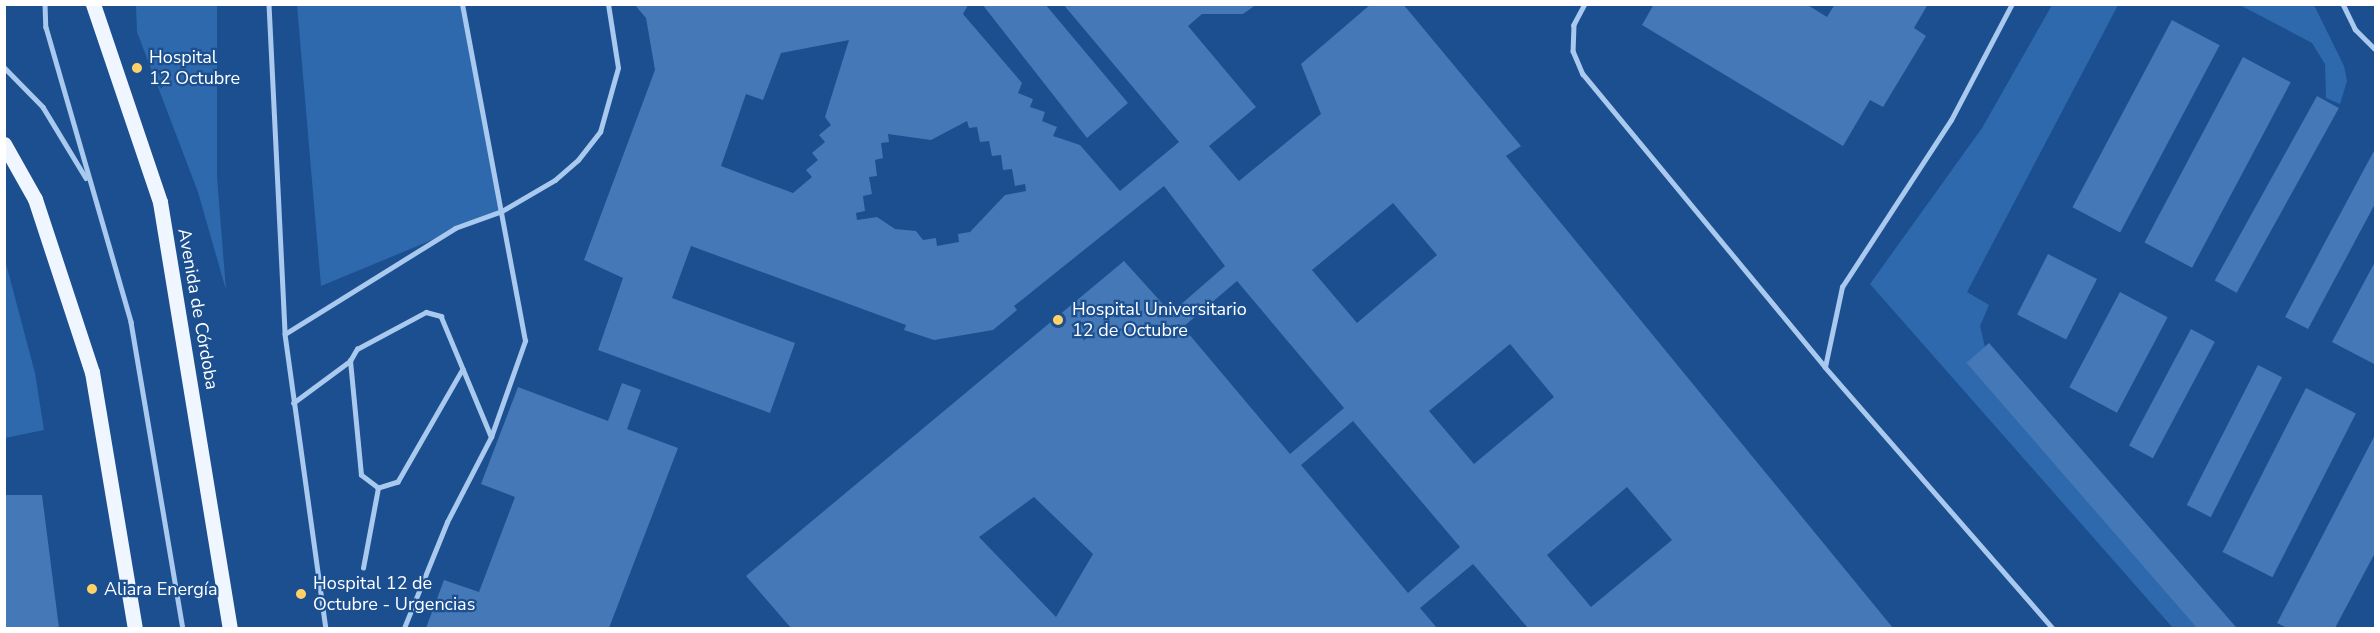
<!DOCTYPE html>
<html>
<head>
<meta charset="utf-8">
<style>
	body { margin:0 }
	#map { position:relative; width:2380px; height:633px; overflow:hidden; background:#1b4f8f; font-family:"Nunito Sans",sans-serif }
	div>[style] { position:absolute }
	.green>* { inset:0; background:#2e69ad }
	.building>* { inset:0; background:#4478b7; transform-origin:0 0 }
	.service>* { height:4.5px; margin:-2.25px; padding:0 2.25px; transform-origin:2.25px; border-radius:2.25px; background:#a9c9ee }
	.primary>* { height:15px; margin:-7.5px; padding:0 7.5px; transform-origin:7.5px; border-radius:7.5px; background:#f0f6ff }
	.dots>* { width:16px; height:16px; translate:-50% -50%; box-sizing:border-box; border:3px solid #1b4f8f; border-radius:50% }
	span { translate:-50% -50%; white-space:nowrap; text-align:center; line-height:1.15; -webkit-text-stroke:4.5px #1b4f8f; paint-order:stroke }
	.poi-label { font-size:18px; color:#fff }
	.left { translate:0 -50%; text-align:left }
	.street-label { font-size:18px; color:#fff }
	.frame { position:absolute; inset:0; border:6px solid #fff; pointer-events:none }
</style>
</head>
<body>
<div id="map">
	<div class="green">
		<div style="clip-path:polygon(136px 5px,217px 5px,217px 177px,226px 290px,198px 192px,137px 32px)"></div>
		<div style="clip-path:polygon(297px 5px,460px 5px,502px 211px,321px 286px)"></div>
		<div style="clip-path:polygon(2052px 5px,2118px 5px,1967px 292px,1989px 305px,1980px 326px,1985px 347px,1967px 363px,2201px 628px,2173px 628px,1870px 284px,1982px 128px)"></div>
		<div style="clip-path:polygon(2240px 5px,2314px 5px,2344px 66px,2347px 81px,2340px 104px,2326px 98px,2325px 64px,2312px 43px)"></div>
		<div style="clip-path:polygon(5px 260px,35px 373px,44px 430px,5px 438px)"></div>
	</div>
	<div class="building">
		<div style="clip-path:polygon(982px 4px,1045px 4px,1128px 103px,1087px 138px)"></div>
		<div style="clip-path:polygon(evenodd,1063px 4px,1257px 4px,1243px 14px,1202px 14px,1188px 26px,1256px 107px,1209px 146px,1239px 181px,1321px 114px,1301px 64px,1371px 4px,1403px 4px,1521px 146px,1506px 156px,1893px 628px,1528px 628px,1473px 564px,1420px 608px,1437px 628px,791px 628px,746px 576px,1124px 261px,1171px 313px,1225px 266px,1164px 186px,1014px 306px,1017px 310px,993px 330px,934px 340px,904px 330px,906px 325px,691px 246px,672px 298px,795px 343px,770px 413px,598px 350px,623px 278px,584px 260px,655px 70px,646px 18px,635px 5px,968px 5px,963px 14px,1022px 83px,1018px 93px,1033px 99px,1030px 107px,1045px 112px,1042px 121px,1057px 127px,1053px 136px,1080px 145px,1120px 191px,1179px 142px,1063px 4px,849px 40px,825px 117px,831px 125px,819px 135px,825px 142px,812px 153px,818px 160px,806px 170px,812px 177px,793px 193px,721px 166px,746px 94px,763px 100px,781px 53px,849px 40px,1063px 4px,967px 121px,969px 128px,977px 127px,980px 142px,989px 141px,992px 156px,1001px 155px,1003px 170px,1012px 169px,1015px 186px,1025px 184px,1026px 191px,1005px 195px,970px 232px,958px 234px,959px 242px,937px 246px,936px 238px,923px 240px,916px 231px,895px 229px,877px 217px,857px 220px,856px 213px,865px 211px,863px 196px,872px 194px,869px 177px,877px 176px,875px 160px,883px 158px,881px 143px,889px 142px,888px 134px,931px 140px,967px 121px,1063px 4px,1393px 203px,1437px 255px,1357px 323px,1312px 270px,1393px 203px,1063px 4px,1237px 281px,1344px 408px,1290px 454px,1183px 327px,1237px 281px,1063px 4px,1510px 344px,1554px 397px,1474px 464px,1429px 411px,1510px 344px,1063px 4px,1353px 421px,1460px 547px,1408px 593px,1301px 465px,1353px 421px,1063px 4px,1627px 487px,1672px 540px,1591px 607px,1547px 555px,1627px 487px,1063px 4px,1034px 497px,1093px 554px,1056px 617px,979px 537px,1034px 497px)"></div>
		<div style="clip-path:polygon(1654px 4px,1806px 4px,1827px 17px,1835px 4px,1928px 4px,1914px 28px,1926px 36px,1883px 107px,1870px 100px,1843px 146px,1642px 25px)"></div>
		<div style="left:2172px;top:20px;width:54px;height:212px;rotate:28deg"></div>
		<div style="left:2243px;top:57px;width:54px;height:210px;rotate:28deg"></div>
		<div style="left:2317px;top:96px;width:25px;height:211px;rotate:29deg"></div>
		<div style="clip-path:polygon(2376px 147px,2376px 202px,2308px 329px,2285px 317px)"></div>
		<div style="left:2048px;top:254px;width:55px;height:68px;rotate:27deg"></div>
		<div style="clip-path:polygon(2376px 260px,2376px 365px,2332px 342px)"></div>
		<div style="left:2120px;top:292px;width:54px;height:108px;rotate:28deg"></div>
		<div style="left:2191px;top:329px;width:27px;height:132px;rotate:28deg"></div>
		<div style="left:1989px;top:343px;width:380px;height:30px;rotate:49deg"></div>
		<div style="left:2258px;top:365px;width:27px;height:157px;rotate:27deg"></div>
		<div style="clip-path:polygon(622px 383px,641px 390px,627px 429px,678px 448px,609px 628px,426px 628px,444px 580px,479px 592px,515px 497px,481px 484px,518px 387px,608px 421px)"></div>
		<div style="left:2306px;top:388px;width:56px;height:184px;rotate:27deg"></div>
		<div style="clip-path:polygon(2376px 433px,2376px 551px,2335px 628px,2287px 628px,2277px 623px)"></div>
		<div style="clip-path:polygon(4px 495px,42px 495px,59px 628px,4px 628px)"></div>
	</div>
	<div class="service">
		<div style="left:45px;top:4px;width:23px;rotate:88deg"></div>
		<div style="left:46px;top:27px;width:307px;rotate:73.9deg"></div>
		<div style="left:131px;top:322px;width:310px;rotate:80.4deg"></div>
		<div style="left:269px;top:4px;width:330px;rotate:87.2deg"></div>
		<div style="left:285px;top:334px;width:297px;rotate:82.1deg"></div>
		<div style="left:1585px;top:4px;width:24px;rotate:118deg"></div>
		<div style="left:1574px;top:25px;width:26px;rotate:92deg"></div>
		<div style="left:1573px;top:51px;width:25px;rotate:67deg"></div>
		<div style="left:1583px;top:74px;width:380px;rotate:50.4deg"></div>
		<div style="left:1825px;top:367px;width:347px;rotate:48.9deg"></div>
		<div style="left:2343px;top:4px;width:28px;rotate:64deg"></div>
		<div style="left:2355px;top:29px;width:30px;rotate:45deg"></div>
		<div style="left:4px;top:67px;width:56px;rotate:45.7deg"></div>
		<div style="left:43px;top:107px;width:83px;rotate:58.8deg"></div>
		<div style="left:285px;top:334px;width:200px;rotate:-31.9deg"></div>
		<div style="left:455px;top:228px;width:50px;rotate:-19.9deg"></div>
		<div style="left:502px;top:211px;width:61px;rotate:-30.3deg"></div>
		<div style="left:555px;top:180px;width:30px;rotate:-41deg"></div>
		<div style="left:578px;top:160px;width:36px;rotate:-52deg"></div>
		<div style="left:600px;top:132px;width:66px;rotate:-74.3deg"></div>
		<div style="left:618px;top:68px;width:65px;rotate:-98.9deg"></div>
		<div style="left:1825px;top:367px;width:82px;rotate:-78deg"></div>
		<div style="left:1842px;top:287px;width:199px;rotate:-56.9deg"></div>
		<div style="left:1951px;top:120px;width:131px;rotate:-62.3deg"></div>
		<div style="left:463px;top:369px;width:130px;rotate:119.9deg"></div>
		<div style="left:398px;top:482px;width:21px;rotate:163deg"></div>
		<div style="left:378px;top:488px;width:21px;rotate:-143deg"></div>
		<div style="left:361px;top:475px;width:115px;rotate:-95.5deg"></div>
		<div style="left:350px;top:361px;width:14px;rotate:-60deg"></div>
		<div style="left:357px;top:349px;width:78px;rotate:-28.2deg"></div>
		<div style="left:426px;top:312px;width:16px;rotate:15deg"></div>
		<div style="left:441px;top:316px;width:130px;rotate:67.4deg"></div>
		<div style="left:293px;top:403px;width:71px;rotate:-36.4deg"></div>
		<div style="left:363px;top:568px;width:81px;rotate:-79.4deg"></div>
		<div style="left:404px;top:628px;width:114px;rotate:-67.9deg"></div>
		<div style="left:447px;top:522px;width:96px;rotate:-62.6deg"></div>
		<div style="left:491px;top:437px;width:102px;rotate:-70.5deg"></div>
		<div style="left:525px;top:341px;width:343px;rotate:-100.6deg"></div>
	</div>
	<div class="primary">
		<div style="left:93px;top:4px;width:209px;rotate:71.3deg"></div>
		<div style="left:160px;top:202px;width:432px;rotate:80.7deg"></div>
		<div style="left:4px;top:144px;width:63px;rotate:60.6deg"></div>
		<div style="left:35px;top:199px;width:182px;rotate:71.8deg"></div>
		<div style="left:92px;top:372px;width:260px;rotate:80.5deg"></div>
	</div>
	<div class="dots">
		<div style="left:137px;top:68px;background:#ffd166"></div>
		<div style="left:1058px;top:320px;background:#ffd166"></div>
		<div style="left:92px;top:589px;background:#ffd166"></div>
		<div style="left:301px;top:594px;background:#ffd166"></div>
	</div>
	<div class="poi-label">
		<span class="left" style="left:149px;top:68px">Hospital<br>12 Octubre</span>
		<span class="left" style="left:1072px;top:320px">Hospital Universitario<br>12 de Octubre</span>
		<span class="left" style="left:313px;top:594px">Hospital 12 de<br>Octubre - Urgencias</span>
		<span class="left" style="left:104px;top:589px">Aliara Energía</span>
	</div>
	<div class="street-label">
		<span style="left:198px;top:309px;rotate:80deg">Avenida de Córdoba</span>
	</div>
	<div class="frame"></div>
</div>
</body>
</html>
